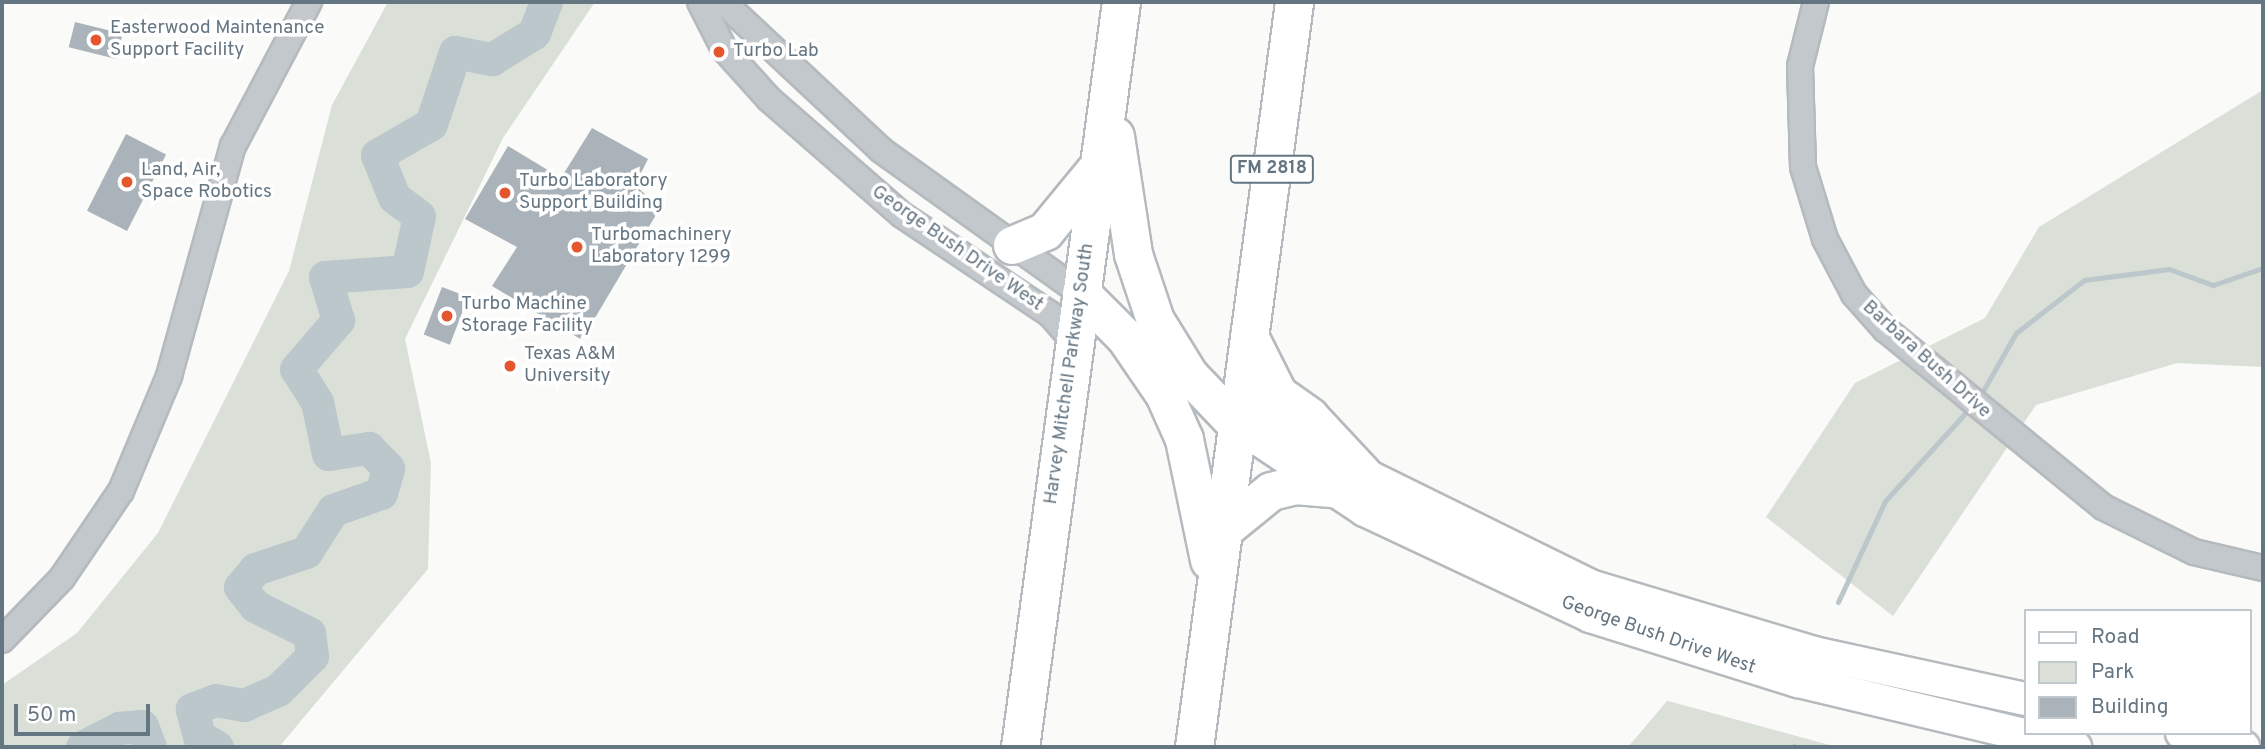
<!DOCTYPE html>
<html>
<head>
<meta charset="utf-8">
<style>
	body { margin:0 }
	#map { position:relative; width:2265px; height:749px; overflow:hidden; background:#fafaf8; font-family:Overpass,sans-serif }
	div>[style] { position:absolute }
	.green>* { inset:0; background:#dadfd7 }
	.stream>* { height:5px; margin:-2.5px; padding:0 2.5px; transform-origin:2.5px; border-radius:2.5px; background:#bbc7cb }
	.river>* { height:33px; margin:-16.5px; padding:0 16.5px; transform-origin:16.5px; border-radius:16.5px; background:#bbc7cb }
	.building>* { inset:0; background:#aab3b9; transform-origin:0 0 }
	.roads { filter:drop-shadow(2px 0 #b5babe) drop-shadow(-2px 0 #b5babe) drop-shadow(0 2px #b5babe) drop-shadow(0 -2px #b5babe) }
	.minor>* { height:24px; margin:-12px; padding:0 12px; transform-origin:12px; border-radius:12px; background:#c3c8cc }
	.major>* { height:32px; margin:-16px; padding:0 16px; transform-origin:16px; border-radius:16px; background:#fff }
	.highway>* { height:37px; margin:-18.5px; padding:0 18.5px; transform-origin:18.5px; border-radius:18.5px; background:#fff }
	.dots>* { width:19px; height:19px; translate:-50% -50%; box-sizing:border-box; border:4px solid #fff; border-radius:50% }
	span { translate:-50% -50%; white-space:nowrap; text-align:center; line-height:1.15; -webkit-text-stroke:7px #fff; paint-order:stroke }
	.shield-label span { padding:2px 5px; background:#fff; border:2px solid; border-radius:5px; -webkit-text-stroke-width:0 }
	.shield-label { font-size:18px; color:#657683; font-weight:700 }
	.poi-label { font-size:19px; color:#657683 }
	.left { translate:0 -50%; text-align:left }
	.street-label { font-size:19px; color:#657683 }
	.frame { position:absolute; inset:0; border:4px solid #657683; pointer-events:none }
	.legend { position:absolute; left:2024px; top:609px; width:228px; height:126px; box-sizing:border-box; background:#fff; border:2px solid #c1c8cd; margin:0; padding:9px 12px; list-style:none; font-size:21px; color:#657683 }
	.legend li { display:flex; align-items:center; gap:14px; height:35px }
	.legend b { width:35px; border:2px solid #c1c8cd }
	.scale { position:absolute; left:14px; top:704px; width:136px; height:32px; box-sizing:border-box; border:4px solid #657683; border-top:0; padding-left:9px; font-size:21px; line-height:24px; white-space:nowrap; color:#657683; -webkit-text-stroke:5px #fff; paint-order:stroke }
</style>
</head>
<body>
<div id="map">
	<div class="green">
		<div style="clip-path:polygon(388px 2px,595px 2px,503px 138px,405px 339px,431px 463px,428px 569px,279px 747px,2px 747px,2px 685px,77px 633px,158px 533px,289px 271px,332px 105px)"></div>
		<div style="clip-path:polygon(2263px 90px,2263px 367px,2177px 363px,2036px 405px,1893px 616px,1766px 517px,1855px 383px,1985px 318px,2039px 227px)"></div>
		<div style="clip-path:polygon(1667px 701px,1668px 701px,1837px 747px,1628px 747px)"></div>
	</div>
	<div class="stream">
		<div style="left:1979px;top:398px;width:75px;rotate:-60.4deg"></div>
		<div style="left:2016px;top:333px;width:86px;rotate:-37.9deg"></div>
		<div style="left:2084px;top:280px;width:86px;rotate:-7.4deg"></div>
		<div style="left:2169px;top:269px;width:47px;rotate:20deg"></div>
		<div style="left:2213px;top:285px;width:53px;rotate:-18.8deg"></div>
		<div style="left:1838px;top:602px;width:111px;rotate:-65deg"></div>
		<div style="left:1885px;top:501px;width:126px;rotate:-47.6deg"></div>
		<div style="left:1794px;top:746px;width:1px;rotate:90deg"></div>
	</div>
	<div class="river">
		<div style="left:82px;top:747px;width:42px;rotate:-27.2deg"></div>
		<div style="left:119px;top:728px;width:23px;rotate:-5deg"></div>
		<div style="left:142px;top:726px;width:22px;rotate:69deg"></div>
		<div style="left:217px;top:747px;width:21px;rotate:-149deg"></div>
		<div style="left:199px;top:736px;width:28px;rotate:-105deg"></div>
		<div style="left:192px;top:709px;width:25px;rotate:-21deg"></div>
		<div style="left:215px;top:700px;width:29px;rotate:10deg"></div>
		<div style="left:244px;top:705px;width:37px;rotate:-24deg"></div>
		<div style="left:278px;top:690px;width:48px;rotate:-45deg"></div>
		<div style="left:312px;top:656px;width:23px;rotate:-97deg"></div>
		<div style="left:309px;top:633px;width:60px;rotate:-153.4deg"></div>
		<div style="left:255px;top:606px;width:24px;rotate:-128deg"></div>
		<div style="left:240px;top:587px;width:23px;rotate:-50deg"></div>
		<div style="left:255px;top:569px;width:54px;rotate:-18.4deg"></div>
		<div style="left:306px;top:552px;width:50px;rotate:-57.3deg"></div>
		<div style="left:333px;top:510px;width:51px;rotate:-19.5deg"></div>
		<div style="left:381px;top:493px;width:26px;rotate:-74deg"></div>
		<div style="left:388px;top:468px;width:28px;rotate:-134deg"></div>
		<div style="left:369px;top:448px;width:41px;rotate:171.7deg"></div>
		<div style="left:328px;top:454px;width:53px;rotate:-101.9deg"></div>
		<div style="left:317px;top:402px;width:39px;rotate:-122deg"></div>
		<div style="left:296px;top:369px;width:65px;rotate:-49.4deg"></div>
		<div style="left:338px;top:320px;width:45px;rotate:-106.8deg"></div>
		<div style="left:325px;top:277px;width:82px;rotate:-4.2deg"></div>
		<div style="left:407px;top:271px;width:56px;rotate:-77.7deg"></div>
		<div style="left:419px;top:216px;width:31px;rotate:-143deg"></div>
		<div style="left:394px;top:197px;width:45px;rotate:-112deg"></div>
		<div style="left:377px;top:155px;width:62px;rotate:-29.9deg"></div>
		<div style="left:431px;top:124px;width:76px;rotate:-71.6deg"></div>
		<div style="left:455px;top:52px;width:38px;rotate:11deg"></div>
		<div style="left:492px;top:59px;width:49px;rotate:-31.8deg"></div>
		<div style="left:534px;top:33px;width:33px;rotate:-69deg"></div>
	</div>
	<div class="building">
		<div style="left:75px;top:22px;width:49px;height:26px;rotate:14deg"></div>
		<div style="clip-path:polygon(592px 128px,648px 159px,635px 185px,660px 208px,582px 340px,492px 286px,517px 247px,465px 219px,508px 146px,561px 178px)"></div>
		<div style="left:126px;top:134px;width:45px;height:86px;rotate:27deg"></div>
		<div style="left:442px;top:287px;width:28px;height:51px;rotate:21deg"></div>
	</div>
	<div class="roads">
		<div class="minor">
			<div style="left:700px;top:2px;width:53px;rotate:62.9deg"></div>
			<div style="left:724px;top:49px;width:67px;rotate:48deg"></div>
			<div style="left:769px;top:99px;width:176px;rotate:41.1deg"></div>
			<div style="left:902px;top:215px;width:178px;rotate:33.8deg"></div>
			<div style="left:1050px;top:314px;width:37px;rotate:49deg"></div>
			<div style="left:723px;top:2px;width:216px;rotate:43.1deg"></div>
			<div style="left:881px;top:150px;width:246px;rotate:35.6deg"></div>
			<div style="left:1816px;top:2px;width:66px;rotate:104deg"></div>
			<div style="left:1800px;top:66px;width:101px;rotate:88.3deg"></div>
			<div style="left:1803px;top:167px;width:75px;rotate:73deg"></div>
			<div style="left:1825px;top:239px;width:62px;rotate:62.2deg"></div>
			<div style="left:1854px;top:294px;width:47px;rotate:48.5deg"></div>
			<div style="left:1885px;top:329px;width:281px;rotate:39.2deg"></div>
			<div style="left:2103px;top:507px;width:102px;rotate:26.3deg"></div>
			<div style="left:2194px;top:552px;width:71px;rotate:13.1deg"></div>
			<div style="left:2px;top:640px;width:86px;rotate:-45.9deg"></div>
			<div style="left:62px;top:578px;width:105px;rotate:-55.9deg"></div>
			<div style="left:121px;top:491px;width:125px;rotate:-67.3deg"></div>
			<div style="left:169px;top:376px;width:239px;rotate:-74.5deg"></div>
			<div style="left:233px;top:146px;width:163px;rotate:-62.2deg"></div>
		</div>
		<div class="major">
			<div style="left:1242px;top:387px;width:62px;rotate:41.7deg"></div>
			<div style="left:1288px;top:428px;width:88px;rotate:31.5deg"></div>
			<div style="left:1363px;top:474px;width:256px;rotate:26.2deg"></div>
			<div style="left:1593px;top:587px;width:231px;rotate:16.6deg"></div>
			<div style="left:1814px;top:653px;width:216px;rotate:12.3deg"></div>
			<div style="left:1236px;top:424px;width:155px;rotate:33.7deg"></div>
			<div style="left:1365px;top:510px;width:249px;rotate:25.2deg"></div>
			<div style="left:1590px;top:616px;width:218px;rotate:17.4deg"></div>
			<div style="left:1798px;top:681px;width:285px;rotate:13.4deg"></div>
			<div style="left:2182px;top:733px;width:63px;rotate:12.9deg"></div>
		</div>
		<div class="highway">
			<div style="left:1115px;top:136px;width:119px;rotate:81.3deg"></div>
			<div style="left:1133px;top:254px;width:70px;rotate:71.6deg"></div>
			<div style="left:1155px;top:320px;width:65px;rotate:58.3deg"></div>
			<div style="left:1189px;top:375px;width:68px;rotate:46.2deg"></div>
			<div style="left:1012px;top:245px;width:36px;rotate:-23deg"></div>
			<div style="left:1045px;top:231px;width:80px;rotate:-50.6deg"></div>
			<div style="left:1081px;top:293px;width:62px;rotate:45deg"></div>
			<div style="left:1125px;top:337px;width:69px;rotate:55.6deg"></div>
			<div style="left:1164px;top:394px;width:49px;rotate:66deg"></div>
			<div style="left:1184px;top:439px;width:124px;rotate:78.3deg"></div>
			<div style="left:1249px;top:336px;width:65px;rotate:63.4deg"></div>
			<div style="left:1278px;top:394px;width:38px;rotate:35deg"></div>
			<div style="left:1309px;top:416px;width:79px;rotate:47deg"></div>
			<div style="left:1224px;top:529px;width:60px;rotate:-39deg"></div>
			<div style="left:1271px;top:491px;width:25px;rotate:-14deg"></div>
			<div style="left:1295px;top:485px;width:36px;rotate:5deg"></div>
			<div style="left:1020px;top:747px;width:752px;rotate:-82.28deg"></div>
			<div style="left:1194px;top:747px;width:752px;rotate:-82.35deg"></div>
		</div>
	</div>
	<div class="dots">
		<div style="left:96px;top:40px;background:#e4572e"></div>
		<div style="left:719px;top:52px;background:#e4572e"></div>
		<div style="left:127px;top:182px;background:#e4572e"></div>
		<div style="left:505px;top:193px;background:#e4572e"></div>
		<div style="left:577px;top:247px;background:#e4572e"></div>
		<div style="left:447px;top:316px;background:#e4572e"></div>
		<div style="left:510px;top:366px;background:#e4572e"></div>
	</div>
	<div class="shield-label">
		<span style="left:1272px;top:169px">FM 2818</span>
	</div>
	<div class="poi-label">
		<span class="left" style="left:110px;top:40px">Easterwood Maintenance<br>Support Facility</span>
		<span class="left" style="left:733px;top:52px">Turbo Lab</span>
		<span class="left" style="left:141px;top:182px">Land, Air,<br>Space Robotics</span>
		<span class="left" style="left:519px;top:193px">Turbo Laboratory<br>Support Building</span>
		<span class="left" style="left:591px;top:247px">Turbomachinery<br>Laboratory 1299</span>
		<span class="left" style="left:461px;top:316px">Turbo Machine<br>Storage Facility</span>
		<span class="left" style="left:524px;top:366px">Texas A&amp;M<br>University</span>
	</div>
	<div class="street-label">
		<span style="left:957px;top:249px;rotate:35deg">George Bush Drive West</span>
		<span style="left:1926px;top:360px;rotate:42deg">Barbara Bush Drive</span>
		<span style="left:1070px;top:374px;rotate:-82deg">Harvey Mitchell Parkway South</span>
		<span style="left:1658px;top:636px;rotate:19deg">George Bush Drive West</span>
	</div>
	<div class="frame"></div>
	<ul class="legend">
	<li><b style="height:9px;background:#fff"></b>Road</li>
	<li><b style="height:19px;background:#dadfd7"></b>Park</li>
	<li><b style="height:19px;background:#aab3b9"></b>Building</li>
	</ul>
	<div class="scale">50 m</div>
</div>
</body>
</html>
